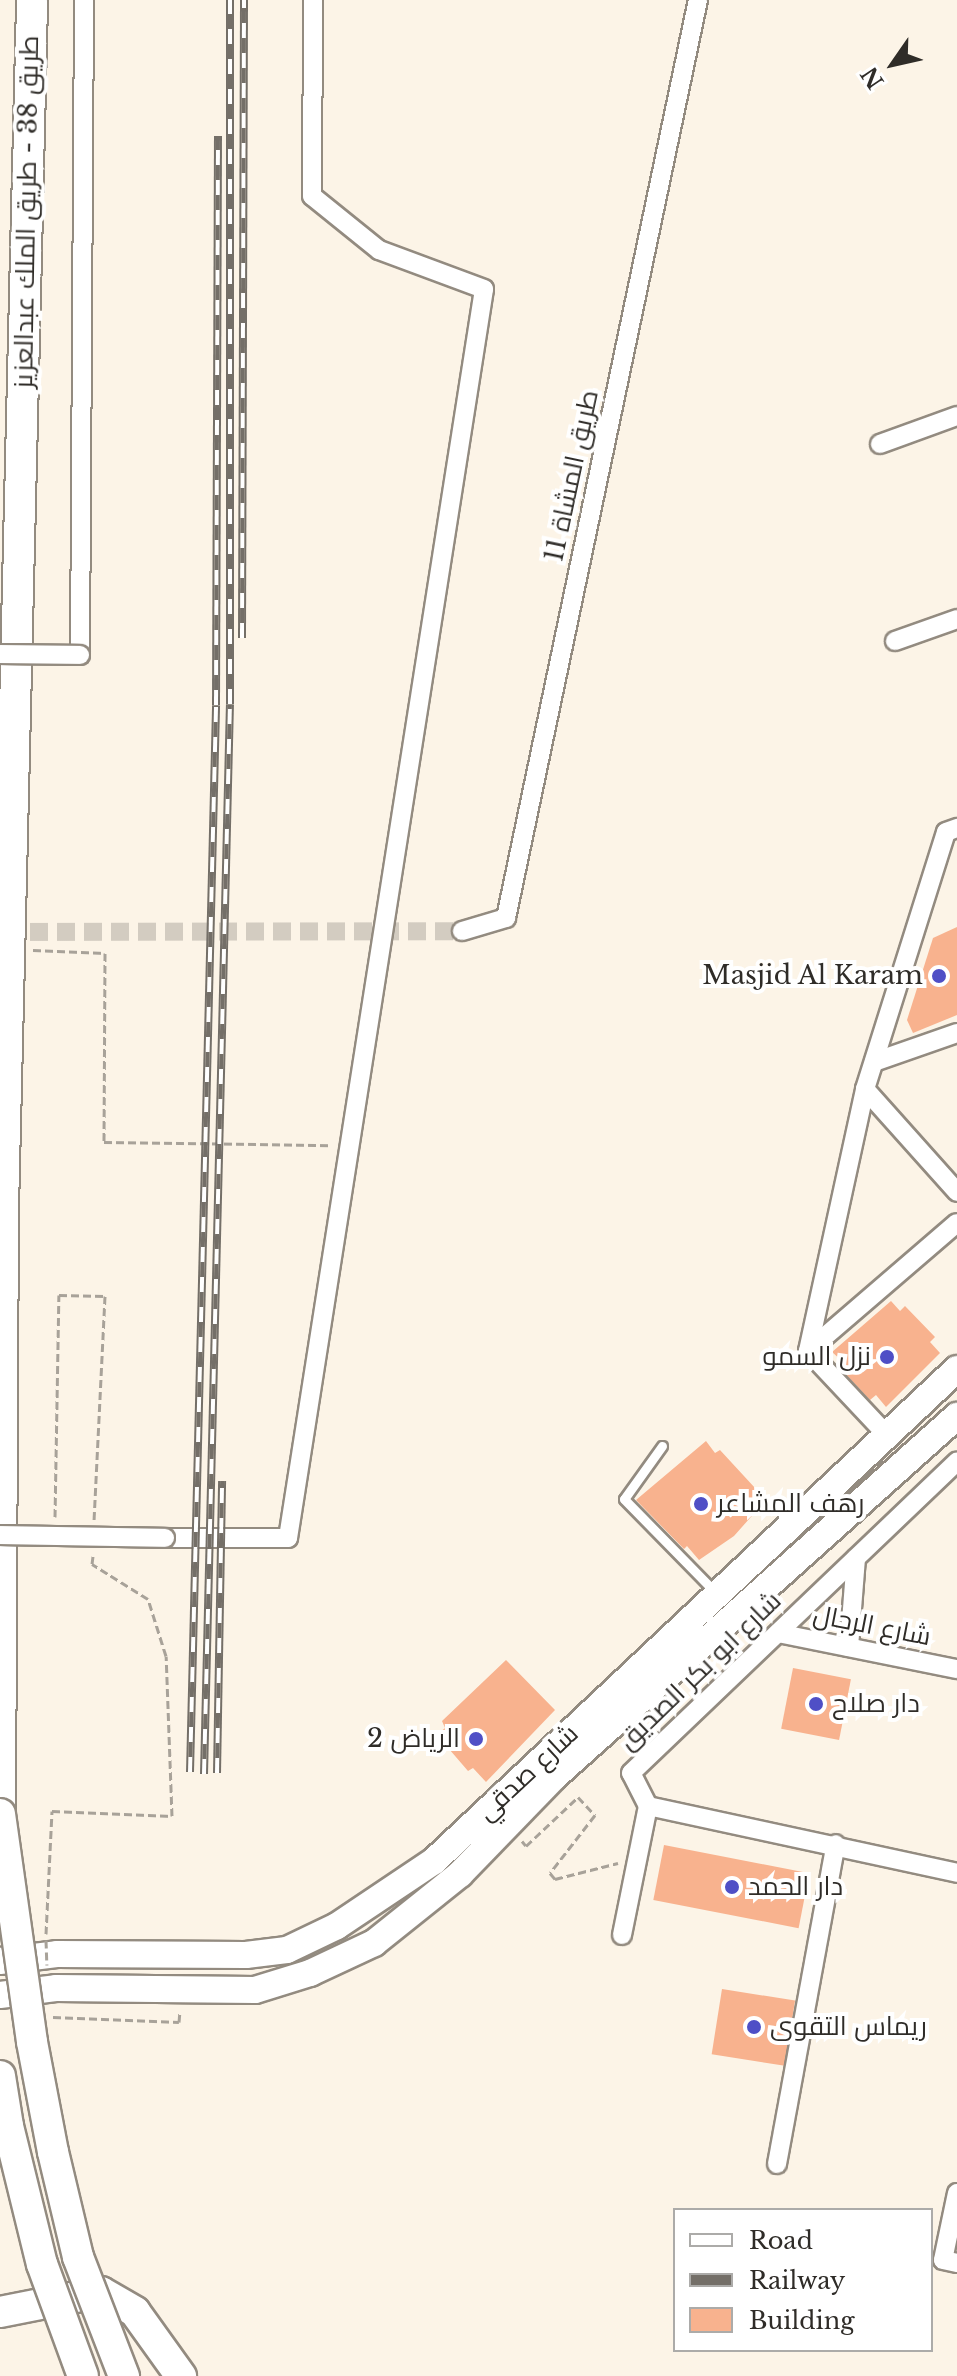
<!DOCTYPE html>
<html>
<head>
<meta charset="utf-8">
<style>
	body { margin:0 }
	#map { position:relative; width:957px; height:2376px; overflow:hidden; background:#fcf4e7; font-family:"Libre Baskerville",Cairo,serif }
	div>[style] { position:absolute }
	.building>* { inset:0; background:#f8b28e; transform-origin:0 0 }
	.street-tunnel>* { height:18px; margin-top:-9px; transform-origin:0; background:repeating-linear-gradient(90deg,#d3ccc1 0 18px,transparent 0 27px) }
	.path>* { height:3px; margin-top:-1.5px; transform-origin:0; background:repeating-linear-gradient(90deg,#a8a299 0 8px,transparent 0 12px) }
	.roads { filter:drop-shadow(2px 0 #938b80) drop-shadow(-2px 0 #938b80) drop-shadow(0 2px #938b80) drop-shadow(0 -2px #938b80) }
	.lane>* { height:9px; margin:-4.5px; padding:0 4.5px; transform-origin:4.5px; border-radius:4.5px; background:#fff }
	.street>* { height:18px; margin:-9px; padding:0 9px; transform-origin:9px; border-radius:9px; background:#fff }
	.secondary>* { height:26px; margin:-13px; padding:0 13px; transform-origin:13px; border-radius:13px; background:#fff }
	.primary>* { height:30px; margin:-15px; padding:0 15px; transform-origin:15px; border-radius:15px; background:#fff }
	.rail>* { height:8px; margin-top:-4px; transform-origin:0; background:repeating-linear-gradient(90deg,#fff 0 15px,#746f68 0 30px); box-sizing:border-box; border-block:2px solid #746f68 }
	.path-bridge>* { height:3px; margin-top:-1.5px; transform-origin:0; background:repeating-linear-gradient(90deg,#a8a299 0 8px,transparent 0 12px) }
	.bridges { filter:drop-shadow(2px 0 #938b80) drop-shadow(-2px 0 #938b80) drop-shadow(0 2px #938b80) drop-shadow(0 -2px #938b80) }
	.street-bridge>* { height:18px; margin:-9px; padding:0 9px; transform-origin:9px; border-radius:9px; background:#fff }
	.primary-bridge>* { height:30px; margin:-15px; padding:0 15px; transform-origin:15px; border-radius:15px; background:#fff }
	.dots>* { width:22px; height:22px; translate:-50% -50%; box-sizing:border-box; border:4px solid #fff; border-radius:50% }
	span { translate:-50% -50%; white-space:nowrap; text-align:center; line-height:1.15; -webkit-text-stroke:8px #fff; paint-order:stroke }
	.street-label { font-size:26px; color:#2f2c28 }
	.poi-label { font-size:26px; color:#2f2c28 }
	.right { translate:-100% -50%; text-align:right }
	.left { translate:0 -50%; text-align:left }
	.legend { position:absolute; left:673px; top:2208px; width:260px; height:144px; box-sizing:border-box; background:#fff; border:2px solid #acaba9; margin:0; padding:10px 14px; list-style:none; font-size:24px; color:#2f2c28 }
	.legend li { display:flex; align-items:center; gap:16px; height:40px }
	.legend b { width:40px; border:2px solid #acaba9 }
	.north { position:absolute; left:853px; top:24px; width:80px; height:80px; -webkit-text-stroke:6px #fff; paint-order:stroke; rotate:236deg; font-size:22px; font-weight:700; line-height:32px; text-align:center; color:#2f2c28 }
	.north::after { content:''; display:block; margin:auto; width:28px; height:36px; background:#2f2c28; clip-path:polygon(50% 0,100% 100%,50% 72%,0 100%) }
</style>
</head>
<body>
<div id="map">
	<div class="building">
		<div style="clip-path:polygon(957px 927px,957px 1015px,913px 1033px,907px 1020px,933px 938px)"></div>
		<div style="clip-path:polygon(891px 1301px,900px 1311px,905px 1306px,935px 1337px,930px 1342px,940px 1353px,886px 1407px,876px 1395px,870px 1400px,838px 1366px,842px 1361px,832px 1352px)"></div>
		<div style="clip-path:polygon(706px 1441px,715px 1453px,720px 1450px,766px 1500px,734px 1536px,699px 1560px,687px 1546px,684px 1549px,636px 1500px)"></div>
		<div style="clip-path:polygon(506px 1660px,555px 1710px,486px 1782px,473px 1768px,468px 1771px,437px 1735px,445px 1728px,442px 1721px)"></div>
		<div style="left:793px;top:1668px;width:59px;height:62px;rotate:11deg"></div>
		<div style="left:664px;top:1845px;width:148px;height:56px;rotate:11deg"></div>
		<div style="left:722px;top:1989px;width:74px;height:66px;rotate:9deg"></div>
	</div>
	<div class="street-tunnel">
		<div style="left:3px;top:932px;width:459px;rotate:-0.1deg"></div>
	</div>
	<div class="path">
		<div style="left:33px;top:950px;width:72px;rotate:2.4deg"></div>
		<div style="left:105px;top:953px;width:189px;rotate:90.3deg"></div>
		<div style="left:104px;top:1142px;width:226px;rotate:0.8deg"></div>
		<div style="left:55px;top:1517px;width:222px;rotate:-89deg"></div>
		<div style="left:59px;top:1295px;width:46px;rotate:1.2deg"></div>
		<div style="left:105px;top:1296px;width:225px;rotate:92.8deg"></div>
		<div style="left:522px;top:1841px;width:6px;rotate:51deg"></div>
		<div style="left:526px;top:1846px;width:71px;rotate:-43.3deg"></div>
		<div style="left:578px;top:1797px;width:25px;rotate:47deg"></div>
		<div style="left:595px;top:1815px;width:73px;rotate:127.8deg"></div>
		<div style="left:550px;top:1873px;width:8px;rotate:50deg"></div>
		<div style="left:555px;top:1879px;width:65px;rotate:-14.3deg"></div>
		<div style="left:46px;top:1934px;width:123px;rotate:-87.2deg"></div>
		<div style="left:52px;top:1811px;width:120px;rotate:2.4deg"></div>
		<div style="left:172px;top:1816px;width:160px;rotate:-92.1deg"></div>
		<div style="left:166px;top:1656px;width:60px;rotate:-107.5deg"></div>
		<div style="left:148px;top:1599px;width:66px;rotate:-148deg"></div>
		<div style="left:92px;top:1564px;width:8px;rotate:-83deg"></div>
		<div style="left:53px;top:2017px;width:126px;rotate:2.3deg"></div>
		<div style="left:179px;top:2022px;width:11px;rotate:-85deg"></div>
	</div>
	<div class="roads">
		<div class="lane">
			<div style="left:662px;top:1446px;width:65px;rotate:125.6deg"></div>
			<div style="left:624px;top:1499px;width:130px;rotate:45.6deg"></div>
		</div>
		<div class="street">
			<div style="left:880px;top:444px;width:82px;rotate:-20deg"></div>
			<div style="left:895px;top:641px;width:66px;rotate:-19.5deg"></div>
			<div style="left:80px;top:655px;width:655px;rotate:-89.65deg"></div>
			<div style="left:462px;top:931px;width:46px;rotate:-16.5deg"></div>
			<div style="left:506px;top:918px;width:938px;rotate:-78.19deg"></div>
			<div style="left:874px;top:1062px;width:88px;rotate:-19.3deg"></div>
			<div style="left:865px;top:1089px;width:138px;rotate:48.2deg"></div>
			<div style="left:808px;top:1351px;width:268px;rotate:-77.7deg"></div>
			<div style="left:865px;top:1089px;width:269px;rotate:-72.5deg"></div>
			<div style="left:946px;top:832px;width:12px;rotate:-20deg"></div>
			<div style="left:808px;top:1351px;width:196px;rotate:-40.7deg"></div>
			<div style="left:808px;top:1351px;width:115px;rotate:46.8deg"></div>
			<div style="left:165px;top:1538px;width:123px"></div>
			<div style="left:288px;top:1538px;width:1264px;rotate:-81.08deg"></div>
			<div style="left:484px;top:289px;width:112px;rotate:-159.6deg"></div>
			<div style="left:379px;top:250px;width:86px;rotate:-141.1deg"></div>
			<div style="left:312px;top:196px;width:196px;rotate:-89.7deg"></div>
			<div style="left:778px;top:1633px;width:183px;rotate:11.4deg"></div>
			<div style="left:849px;top:1647px;width:89px;rotate:-85.5deg"></div>
			<div style="left:648px;top:1806px;width:37px;rotate:-117deg"></div>
			<div style="left:631px;top:1773px;width:451px;rotate:-43.7deg"></div>
			<div style="left:648px;top:1806px;width:316px;rotate:12.2deg"></div>
			<div style="left:622px;top:1935px;width:132px;rotate:-78.6deg"></div>
			<div style="left:777px;top:2164px;width:325px;rotate:-79.6deg"></div>
			<div style="left:957px;top:2193px;width:68px;rotate:101.8deg"></div>
			<div style="left:943px;top:2260px;width:14px;rotate:12deg"></div>
		</div>
		<div class="secondary">
			<div style="left:0;top:1961px;width:57px;rotate:-7deg"></div>
			<div style="left:57px;top:1954px;width:189px;rotate:0.3deg"></div>
			<div style="left:246px;top:1955px;width:41px;rotate:-7deg"></div>
			<div style="left:287px;top:1950px;width:55px;rotate:-25.6deg"></div>
			<div style="left:337px;top:1926px;width:117px;rotate:-33.8deg"></div>
			<div style="left:434px;top:1861px;width:718px;rotate:-43.25deg"></div>
			<div style="left:0;top:1995px;width:56px;rotate:-7.1deg"></div>
			<div style="left:56px;top:1988px;width:199px;rotate:0.6deg"></div>
			<div style="left:255px;top:1990px;width:58px;rotate:-17.2deg"></div>
			<div style="left:310px;top:1973px;width:71px;rotate:-25.1deg"></div>
			<div style="left:374px;top:1943px;width:110px;rotate:-38.7deg"></div>
			<div style="left:460px;top:1874px;width:136px;rotate:-45.9deg"></div>
			<div style="left:555px;top:1776px;width:540px;rotate:-41.85deg"></div>
		</div>
		<div class="primary">
			<div style="left:0;top:1814px;width:606px;rotate:-89.72deg"></div>
			<div style="left:3px;top:1208px;width:1208px;rotate:-88.62deg"></div>
			<div style="left:0;top:2312px;width:103px;rotate:-11.2deg"></div>
			<div style="left:101px;top:2292px;width:39px;rotate:30deg"></div>
			<div style="left:135px;top:2312px;width:79px;rotate:54.3deg"></div>
		</div>
	</div>
	<div class="rail">
		<div style="left:242px;top:638px;width:638px;rotate:-89.82deg"></div>
		<div style="left:190px;top:1772px;width:1067px;rotate:-88.6deg"></div>
		<div style="left:216px;top:705px;width:569px;rotate:-89.8deg"></div>
		<div style="left:217px;top:1773px;width:292px;rotate:-89deg"></div>
		<div style="left:204px;top:1774px;width:1070px;rotate:-88.61deg"></div>
		<div style="left:230px;top:704px;width:704px;rotate:-90deg"></div>
	</div>
	<div class="path-bridge">
		<div style="left:46px;top:1940px;width:25px;rotate:88deg"></div>
	</div>
	<div class="bridges">
		<div class="street-bridge">
			<div style="left:0;top:654px;width:80px;rotate:0.7deg"></div>
			<div style="left:0;top:1535px;width:165px;rotate:1deg"></div>
		</div>
		<div class="primary-bridge">
			<div style="left:0;top:1814px;width:230px;rotate:82deg"></div>
			<div style="left:32px;top:2042px;width:112px;rotate:79.2deg"></div>
			<div style="left:53px;top:2152px;width:108px;rotate:76.6deg"></div>
			<div style="left:78px;top:2257px;width:128px;rotate:68.9deg"></div>
			<div style="left:0;top:2076px;width:51px;rotate:80.9deg"></div>
			<div style="left:8px;top:2126px;width:142px;rotate:76.2deg"></div>
			<div style="left:42px;top:2264px;width:119px;rotate:69.9deg"></div>
		</div>
	</div>
	<div class="dots">
		<div style="left:939px;top:976px;background:#4f4fc6"></div>
		<div style="left:887px;top:1357px;background:#4f4fc6"></div>
		<div style="left:701px;top:1504px;background:#4f4fc6"></div>
		<div style="left:816px;top:1704px;background:#4f4fc6"></div>
		<div style="left:476px;top:1739px;background:#4f4fc6"></div>
		<div style="left:732px;top:1887px;background:#4f4fc6"></div>
		<div style="left:754px;top:2027px;background:#4f4fc6"></div>
	</div>
	<div class="street-label">
		<span style="left:27px;top:212px;rotate:-89deg">طريق 38 - طريق الملك عبدالعزيز</span>
		<span style="left:572px;top:476px;rotate:-78deg">طريق المشاة 11</span>
		<span style="left:872px;top:1626px;rotate:11deg">شارع الرجال</span>
		<span style="left:700px;top:1671px;rotate:-44deg">شارع ابو بكر الصديق</span>
		<span style="left:528px;top:1773px;rotate:-43deg">شارع صدقي</span>
	</div>
	<div class="poi-label">
		<span class="right" style="left:923px;top:976px">Masjid Al Karam</span>
		<span class="right" style="left:871px;top:1357px">نزل السمو</span>
		<span class="left" style="left:717px;top:1504px">رهف المشاعر</span>
		<span class="left" style="left:832px;top:1704px">دار صلاح</span>
		<span class="right" style="left:460px;top:1739px">الرياض 2</span>
		<span class="left" style="left:748px;top:1887px">دار الحمد</span>
		<span class="left" style="left:770px;top:2027px">ريماس التقوى</span>
	</div>
	<ul class="legend">
	<li><b style="height:10px;background:#fff"></b>Road</li>
	<li><b style="height:10px;background:#746f68"></b>Railway</li>
	<li><b style="height:22px;background:#f8b28e"></b>Building</li>
	</ul>
	<div class="north">N</div>
</div>
</body>
</html>
